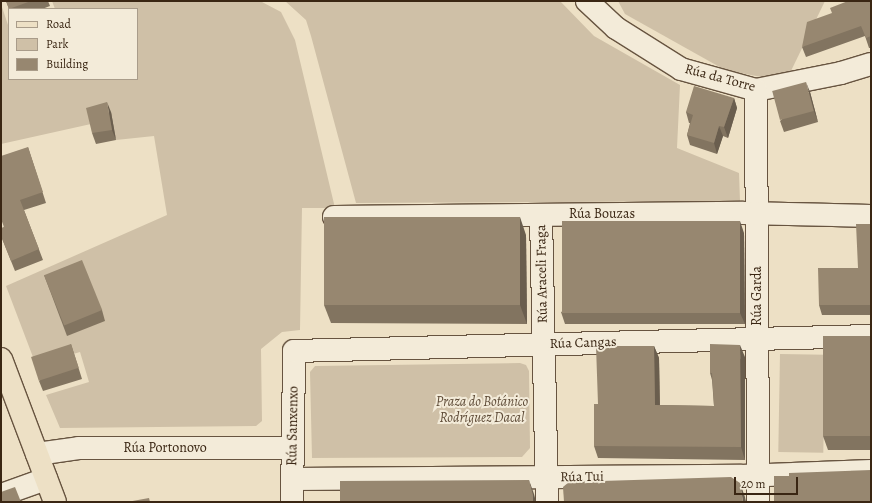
<!DOCTYPE html>
<html>
<head>
<meta charset="utf-8">
<style>
	body { margin:0 }
	#map { position:relative; width:872px; height:503px; overflow:hidden; background:#ede0c5; font-family:Alegreya,serif }
	div>[style] { position:absolute }
	.green>* { inset:0; background:#cfc0a7; transform-origin:0 0 }
	.roads { filter:drop-shadow(1px 0 #675440) drop-shadow(-1px 0 #675440) drop-shadow(0 1px #675440) drop-shadow(0 -1px #675440) }
	.minor>* { height:22px; margin:-11px; padding:0 11px; transform-origin:11px; border-radius:11px; background:#f3ebd9 }
	.major>* { height:22px; margin:-11px; padding:0 11px; transform-origin:11px; border-radius:11px; background:#ede0c5 }
	.wall>* { inset:0; background:#827460 }
	.shaded-wall>* { inset:0; background:#6a5e4e }
	.building>* { inset:0; background:#978770; transform-origin:0 0 }
	span { translate:-50% -50%; white-space:nowrap; text-align:center; line-height:1.15; -webkit-text-stroke:4px #f3ebd9; paint-order:stroke }
	.street-label { font-size:14px; color:#3a2613 }
	.park-label { font-size:14px; color:#5f4c38; font-style:italic }
	.frame { position:absolute; inset:0; border:2px solid #3a2613; pointer-events:none }
	.legend { position:absolute; left:8px; top:8px; width:130px; height:72px; box-sizing:border-box; background:#f3ebd9; border:1px solid #a99c8a; margin:0; padding:5px 7px; list-style:none; font-size:12px; color:#3a2613 }
	.legend li { display:flex; align-items:center; gap:8px; height:20px }
	.legend b { width:20px; border:1px solid #a99c8a }
	.scale { position:absolute; left:734px; top:477px; width:64px; height:18px; box-sizing:border-box; border:2px solid #3a2613; border-top:0; padding-left:5px; font-size:12px; line-height:14px; white-space:nowrap; color:#3a2613; -webkit-text-stroke:3px #f3ebd9; paint-order:stroke }
</style>
</head>
<body>
<div id="map">
	<div class="green">
		<div style="clip-path:polygon(52px 1px,262px 2px,281px 12px,295px 40px,335px 208px,302px 208px,300px 330px,282px 332px,261px 349px,262px 421px,256px 426px,60px 428px,46px 395px,89px 382px,80px 352px,36px 365px,6px 286px,167px 215px,154px 136px,116px 140px,110px 112px,91px 124px,1px 144px,1px 4px,9px 28px,9px 79px,137px 79px,137px 9px,55px 9px)"></div>
		<div style="clip-path:polygon(285px 1px,560px 1px,594px 36px,680px 85px,677px 148px,739px 173px,740px 201px,356px 203px,311px 36px,306px 20px)"></div>
		<div style="clip-path:polygon(618px 1px,825px 1px,789px 75px,767px 78px,725px 70px,625px 14px)"></div>
		<div style="left:780px;top:354px;width:45px;height:98px;rotate:1deg"></div>
		<div style="clip-path:polygon(520px 363px,526px 365px,529px 371px,530px 448px,522px 457px,312px 458px,310px 372px,315px 366px)"></div>
	</div>
	<div class="roads">
		<div class="minor">
			<div style="left:587px;top:1px;width:40px;rotate:43deg"></div>
			<div style="left:616px;top:28px;width:77px;rotate:32.2deg"></div>
			<div style="left:681px;top:69px;width:78px;rotate:15.6deg"></div>
			<div style="left:756px;top:90px;width:87px;rotate:-11.3deg"></div>
			<div style="left:841px;top:73px;width:31px;rotate:-17deg"></div>
			<div style="left:756px;top:90px;width:412px;rotate:89.7deg"></div>
			<div style="left:541px;top:215px;width:287px;rotate:88.8deg"></div>
			<div style="left:334px;top:217px;width:409px;rotate:-0.6deg"></div>
			<div style="left:743px;top:213px;width:128px;rotate:1.3deg"></div>
			<div style="left:37px;top:454px;width:42px;rotate:-8.1deg"></div>
			<div style="left:79px;top:448px;width:214px"></div>
			<div style="left:293px;top:479px;width:448px;rotate:-0.4deg"></div>
			<div style="left:741px;top:476px;width:130px;rotate:-2.2deg"></div>
			<div style="left:1px;top:495px;width:48px;rotate:-19.6deg"></div>
			<div style="left:292px;top:502px;width:151px;rotate:-89.2deg"></div>
			<div style="left:294px;top:351px;width:577px;rotate:-1.49deg"></div>
		</div>
		<div class="major">
			<div style="left:1px;top:359px;width:153px;rotate:69.3deg"></div>
		</div>
	</div>
	<div class="wall">
		<div style="clip-path:polygon(6px 1px,48px 1px,50px 6px,42px 9px,9px 9px)"></div>
		<div style="clip-path:polygon(871px 1px,871px 48px,869px 48px,865px 36px,806px 57px,802px 47px)"></div>
		<div style="clip-path:polygon(810px 92px,818px 122px,784px 132px,780px 121px)"></div>
		<div style="clip-path:polygon(734px 98px,737px 108px,728px 138px,723px 136px,717px 154px,690px 145px,687px 135px,690px 123px,689px 123px,686px 112px)"></div>
		<div style="clip-path:polygon(111px 112px,116px 140px,96px 144px,92px 133px)"></div>
		<div style="clip-path:polygon(28px 147px,46px 203px,24px 210px,43px 260px,15px 271px,1px 236px)"></div>
		<div style="clip-path:polygon(871px 224px,871px 315px,822px 315px,819px 305px,858px 268px)"></div>
		<div style="clip-path:polygon(744px 233px,745px 324px,565px 324px,561px 312px)"></div>
		<div style="clip-path:polygon(526px 235px,527px 324px,331px 323px,324px 305px)"></div>
		<div style="clip-path:polygon(44px 275px,102px 310px,105px 321px,67px 336px)"></div>
		<div style="clip-path:polygon(871px 336px,871px 450px,828px 450px,823px 436px)"></div>
		<div style="clip-path:polygon(71px 344px,82px 379px,43px 391px,39px 381px)"></div>
		<div style="clip-path:polygon(654px 346px,659px 358px,660px 405px,714px 406px,712px 380px,710px 373px,745px 357px,745px 460px,598px 458px,594px 446px,598px 404px)"></div>
	</div>
	<div class="shaded-wall">
		<div style="clip-path:polygon(806px 82px,810px 92px,818px 122px,814px 111px)"></div>
		<div style="clip-path:polygon(734px 98px,737px 108px,728px 138px,724px 127px)"></div>
		<div style="clip-path:polygon(107px 102px,111px 112px,116px 140px,112px 130px)"></div>
		<div style="clip-path:polygon(719px 126px,723px 136px,717px 154px,714px 143px)"></div>
		<div style="clip-path:polygon(520px 217px,526px 235px,527px 324px,520px 305px)"></div>
		<div style="clip-path:polygon(740px 221px,744px 233px,745px 324px,740px 313px)"></div>
		<div style="clip-path:polygon(740px 345px,745px 357px,745px 460px,741px 447px)"></div>
		<div style="clip-path:polygon(654px 346px,659px 358px,660px 417px,655px 405px)"></div>
		<div style="clip-path:polygon(529px 480px,534px 494px,536px 502px,533px 502px)"></div>
		<div style="clip-path:polygon(740px 483px,745px 497px,746px 502px,743px 502px)"></div>
	</div>
	<div class="building">
		<div style="clip-path:polygon(6px 1px,31px 1px,9px 9px)"></div>
		<div style="clip-path:polygon(848px 1px,871px 1px,871px 36px,866px 38px,861px 26px,802px 47px,807px 22px,832px 13px,830px 8px)"></div>
		<div style="left:806px;top:82px;width:30px;height:35px;rotate:75deg"></div>
		<div style="clip-path:polygon(694px 86px,734px 98px,724px 127px,719px 126px,714px 143px,687px 135px,693px 115px,686px 112px)"></div>
		<div style="clip-path:polygon(107px 102px,112px 130px,92px 133px,86px 108px)"></div>
		<div style="clip-path:polygon(28px 147px,43px 192px,20px 200px,39px 249px,11px 261px,1px 236px,1px 228px,4px 227px,1px 219px,1px 156px)"></div>
		<div style="left:520px;top:217px;width:88px;height:196px;rotate:90deg"></div>
		<div style="left:740px;top:221px;width:92px;height:178px;rotate:90deg"></div>
		<div style="clip-path:polygon(856px 224px,871px 224px,871px 305px,819px 305px,818px 268px,858px 268px)"></div>
		<div style="left:82px;top:260px;width:54px;height:41px;rotate:68deg"></div>
		<div style="left:823px;top:336px;width:48px;height:100px"></div>
		<div style="left:71px;top:344px;width:25px;height:42px;rotate:72deg"></div>
		<div style="clip-path:polygon(710px 344px,740px 345px,741px 447px,594px 446px,594px 404px,598px 404px,596px 346px,654px 346px,655px 405px,714px 406px,712px 373px,710px 373px)"></div>
		<div style="clip-path:polygon(871px 470px,871px 502px,774px 502px,774px 476px,789px 476px,789px 473px)"></div>
		<div style="clip-path:polygon(731px 477px,740px 483px,742px 495px,743px 502px,564px 502px,563px 487px,569px 482px)"></div>
		<div style="clip-path:polygon(529px 480px,533px 495px,533px 502px,340px 502px,340px 481px)"></div>
		<div style="clip-path:polygon(15px 487px,21px 502px,1px 502px,1px 492px)"></div>
		<div style="clip-path:polygon(149px 498px,150px 502px,127px 502px)"></div>
	</div>
	<div class="street-label">
		<span style="left:720px;top:78px;rotate:15deg">Rúa da Torre</span>
		<span style="left:602px;top:214px">Rúa Bouzas</span>
		<span style="left:542px;top:274px;rotate:-91deg">Rúa Araceli Fraga</span>
		<span style="left:757px;top:296px;rotate:-90deg">Rúa Garda</span>
		<span style="left:583px;top:343px;rotate:-2deg">Rúa Cangas</span>
		<span style="left:293px;top:426px;rotate:-89deg">Rúa Sanxenxo</span>
		<span style="left:165px;top:448px">Rúa Portonovo</span>
		<span style="left:582px;top:477px;rotate:-1deg">Rúa Tui</span>
	</div>
	<div class="park-label">
		<span style="left:482px;top:410px">Praza do Botánico<br>Rodríguez Dacal</span>
	</div>
	<div class="frame"></div>
	<ul class="legend">
	<li><b style="height:5px;background:#ede0c5"></b>Road</li>
	<li><b style="height:11px;background:#cfc0a7"></b>Park</li>
	<li><b style="height:11px;background:#978770"></b>Building</li>
	</ul>
	<div class="scale">20 m</div>
</div>
</body>
</html>
